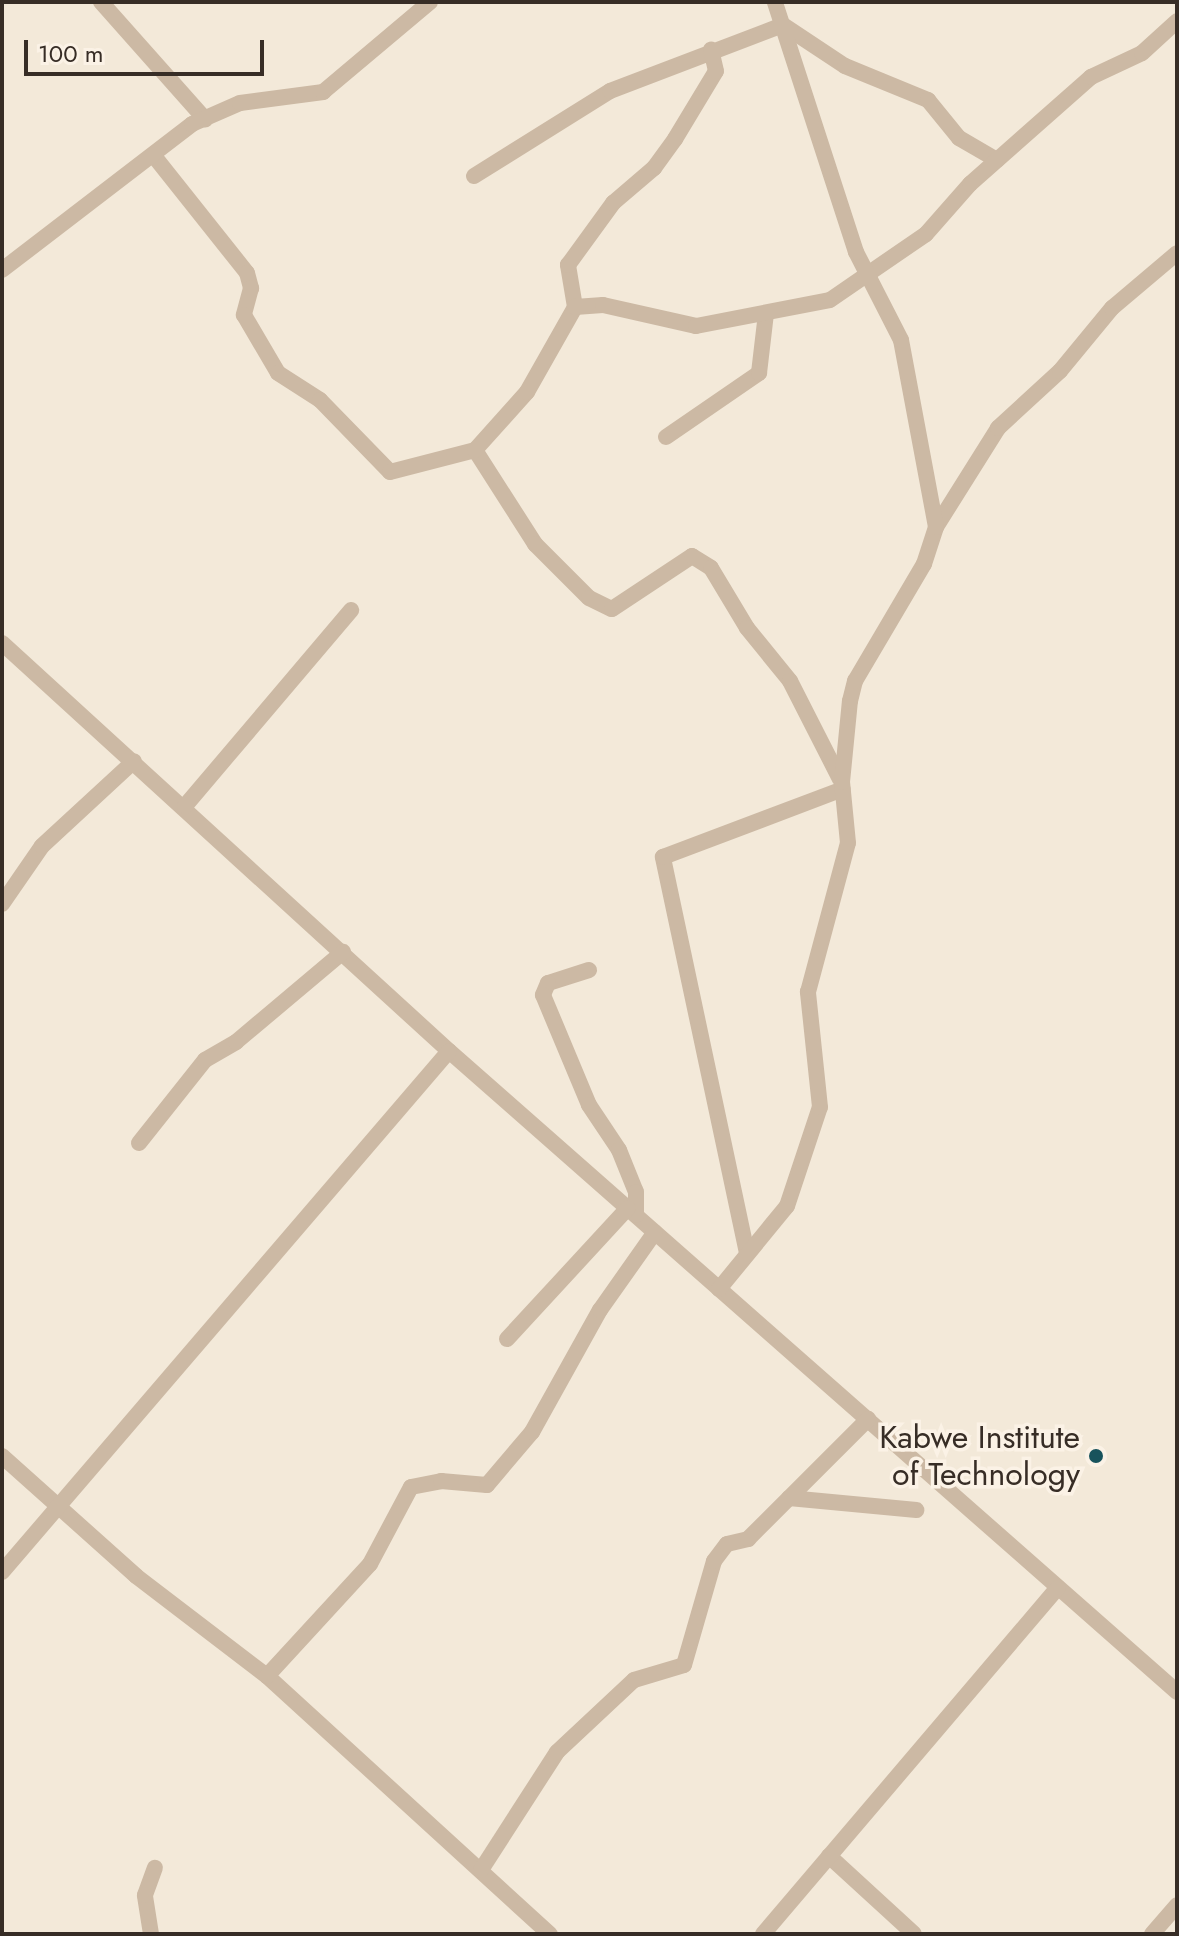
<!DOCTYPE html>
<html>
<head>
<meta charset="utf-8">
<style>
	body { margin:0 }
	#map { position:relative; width:1179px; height:1936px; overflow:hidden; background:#f3e9d9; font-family:Jost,sans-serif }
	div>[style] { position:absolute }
	.minor>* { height:16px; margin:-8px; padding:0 8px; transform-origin:8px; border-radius:8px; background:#ccb9a4 }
	.dots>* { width:22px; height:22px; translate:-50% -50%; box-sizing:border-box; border:4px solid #fbf2e6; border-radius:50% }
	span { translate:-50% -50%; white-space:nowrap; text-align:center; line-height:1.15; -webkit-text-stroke:7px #fbf2e6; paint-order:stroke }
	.poi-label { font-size:32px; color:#372d26 }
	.right { translate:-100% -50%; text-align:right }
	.frame { position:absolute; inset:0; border:4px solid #372d26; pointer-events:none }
	.scale { position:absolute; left:24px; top:40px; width:240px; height:36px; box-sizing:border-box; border:4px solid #372d26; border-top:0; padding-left:10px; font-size:24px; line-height:28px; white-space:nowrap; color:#372d26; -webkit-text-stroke:6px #fbf2e6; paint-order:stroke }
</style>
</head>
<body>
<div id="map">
	<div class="minor">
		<div style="left:101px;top:2px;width:157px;rotate:48.4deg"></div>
		<div style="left:154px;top:156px;width:149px;rotate:51.5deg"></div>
		<div style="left:247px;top:273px;width:16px;rotate:75deg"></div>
		<div style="left:251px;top:288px;width:28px;rotate:105deg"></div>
		<div style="left:244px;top:315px;width:67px;rotate:59.6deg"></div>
		<div style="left:278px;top:373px;width:50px;rotate:32.7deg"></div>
		<div style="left:320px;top:400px;width:100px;rotate:45.8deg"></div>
		<div style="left:390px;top:472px;width:88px;rotate:-14.5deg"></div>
		<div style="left:475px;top:450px;width:112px;rotate:57.4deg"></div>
		<div style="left:535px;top:544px;width:76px;rotate:45deg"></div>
		<div style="left:589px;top:598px;width:25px;rotate:26deg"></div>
		<div style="left:612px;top:609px;width:96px;rotate:-33.5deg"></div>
		<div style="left:692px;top:556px;width:22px;rotate:32deg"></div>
		<div style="left:711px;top:568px;width:70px;rotate:59deg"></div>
		<div style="left:747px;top:628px;width:68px;rotate:50.9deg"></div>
		<div style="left:790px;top:681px;width:110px;rotate:63deg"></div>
		<div style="left:474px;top:176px;width:160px;rotate:-32deg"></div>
		<div style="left:610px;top:91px;width:185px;rotate:-20.9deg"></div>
		<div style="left:783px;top:25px;width:74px;rotate:33.5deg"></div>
		<div style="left:845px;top:66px;width:90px;rotate:22.3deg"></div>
		<div style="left:928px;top:100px;width:49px;rotate:50.8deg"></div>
		<div style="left:959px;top:138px;width:44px;rotate:30.1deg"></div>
		<div style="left:2px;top:270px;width:240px;rotate:-37.5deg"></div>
		<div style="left:192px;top:124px;width:52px;rotate:-23.6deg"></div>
		<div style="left:240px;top:103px;width:84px;rotate:-7.5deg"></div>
		<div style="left:323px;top:92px;width:140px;rotate:-40.1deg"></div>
		<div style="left:575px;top:307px;width:43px;rotate:-99.5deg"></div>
		<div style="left:568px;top:265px;width:77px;rotate:-54deg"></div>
		<div style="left:613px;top:203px;width:54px;rotate:-40.5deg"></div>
		<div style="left:654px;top:168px;width:36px;rotate:-54deg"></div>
		<div style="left:675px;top:139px;width:79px;rotate:-58.9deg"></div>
		<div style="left:716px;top:71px;width:22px;rotate:-103deg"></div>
		<div style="left:666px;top:437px;width:113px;rotate:-34.5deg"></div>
		<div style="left:759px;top:373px;width:60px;rotate:-83.3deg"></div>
		<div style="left:475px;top:450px;width:78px;rotate:-48.1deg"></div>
		<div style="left:527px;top:392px;width:98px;rotate:-60.5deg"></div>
		<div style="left:575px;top:307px;width:28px;rotate:-4deg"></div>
		<div style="left:603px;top:305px;width:95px;rotate:12.7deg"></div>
		<div style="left:696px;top:326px;width:136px;rotate:-11deg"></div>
		<div style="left:830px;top:300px;width:116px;rotate:-34.5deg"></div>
		<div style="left:926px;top:234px;width:67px;rotate:-48.7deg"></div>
		<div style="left:970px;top:184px;width:162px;rotate:-41.5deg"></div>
		<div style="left:1091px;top:77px;width:56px;rotate:-25.2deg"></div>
		<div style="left:1142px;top:53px;width:47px;rotate:-42.4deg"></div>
		<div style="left:936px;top:527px;width:117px;rotate:-57.9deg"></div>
		<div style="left:998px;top:428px;width:84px;rotate:-42.6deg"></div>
		<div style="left:1060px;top:371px;width:82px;rotate:-50.5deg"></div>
		<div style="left:1112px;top:308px;width:85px;rotate:-40.2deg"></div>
		<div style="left:2px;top:643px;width:605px;rotate:42.39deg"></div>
		<div style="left:449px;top:1051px;width:970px;rotate:41.36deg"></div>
		<div style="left:185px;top:806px;width:257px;rotate:-49.7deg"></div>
		<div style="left:2px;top:904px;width:70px;rotate:-55.4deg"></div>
		<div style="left:42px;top:846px;width:125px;rotate:-42.7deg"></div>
		<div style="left:589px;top:970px;width:43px;rotate:162.4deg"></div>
		<div style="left:548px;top:983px;width:13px;rotate:113deg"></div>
		<div style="left:543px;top:995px;width:119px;rotate:67.3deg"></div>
		<div style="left:589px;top:1105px;width:54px;rotate:56.3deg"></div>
		<div style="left:619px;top:1150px;width:45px;rotate:68deg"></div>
		<div style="left:636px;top:1192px;width:23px;rotate:90deg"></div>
		<div style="left:139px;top:1143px;width:106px;rotate:-51.5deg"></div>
		<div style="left:205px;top:1060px;width:36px;rotate:-30deg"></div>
		<div style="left:236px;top:1042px;width:140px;rotate:-40.1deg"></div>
		<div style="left:747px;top:1253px;width:405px;rotate:-102deg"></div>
		<div style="left:663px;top:857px;width:192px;rotate:-20.7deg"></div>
		<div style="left:719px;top:1289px;width:107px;rotate:-50.7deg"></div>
		<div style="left:787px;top:1206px;width:104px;rotate:-71.6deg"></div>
		<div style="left:820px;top:1107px;width:116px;rotate:-96deg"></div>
		<div style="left:808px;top:992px;width:154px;rotate:-75deg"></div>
		<div style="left:848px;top:843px;width:61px;rotate:-95.6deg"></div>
		<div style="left:842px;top:782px;width:81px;rotate:-84.4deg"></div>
		<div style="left:850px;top:701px;width:21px;rotate:-76deg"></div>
		<div style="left:855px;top:681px;width:136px;rotate:-59.5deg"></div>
		<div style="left:924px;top:564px;width:39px;rotate:-72deg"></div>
		<div style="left:936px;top:527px;width:190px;rotate:-100.6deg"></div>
		<div style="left:901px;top:340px;width:99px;rotate:-117.1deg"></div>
		<div style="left:856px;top:252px;width:263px;rotate:-108deg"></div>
		<div style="left:507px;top:1339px;width:178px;rotate:-47.3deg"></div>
		<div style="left:2px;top:1456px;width:180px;rotate:41.8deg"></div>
		<div style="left:136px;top:1576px;width:165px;rotate:37.4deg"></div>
		<div style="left:267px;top:1676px;width:383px;rotate:42.4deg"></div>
		<div style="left:789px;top:1498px;width:128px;rotate:5.4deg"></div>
		<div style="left:2px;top:1572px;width:686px;rotate:-49.37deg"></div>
		<div style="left:267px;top:1676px;width:152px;rotate:-47.4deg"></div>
		<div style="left:370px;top:1564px;width:87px;rotate:-62deg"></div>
		<div style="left:411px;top:1487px;width:31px;rotate:-11deg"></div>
		<div style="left:441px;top:1481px;width:46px;rotate:5deg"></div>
		<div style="left:487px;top:1485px;width:70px;rotate:-49.7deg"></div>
		<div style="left:532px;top:1432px;width:140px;rotate:-60.9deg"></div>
		<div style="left:600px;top:1310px;width:95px;rotate:-54.8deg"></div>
		<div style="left:829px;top:1856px;width:115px;rotate:42.5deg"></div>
		<div style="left:481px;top:1870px;width:140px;rotate:-57.2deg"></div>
		<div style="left:557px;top:1752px;width:105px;rotate:-43.1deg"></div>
		<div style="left:634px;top:1680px;width:52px;rotate:-16.7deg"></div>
		<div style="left:684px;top:1665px;width:108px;rotate:-73.9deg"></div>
		<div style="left:714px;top:1561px;width:21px;rotate:-53deg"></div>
		<div style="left:727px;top:1544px;width:22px;rotate:-13deg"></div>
		<div style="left:748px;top:1539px;width:170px;rotate:-45deg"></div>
		<div style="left:151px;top:1934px;width:39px;rotate:-99deg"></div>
		<div style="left:145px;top:1895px;width:29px;rotate:-70deg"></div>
		<div style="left:763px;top:1934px;width:455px;rotate:-49.6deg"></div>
		<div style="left:1152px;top:1934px;width:38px;rotate:-49deg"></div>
	</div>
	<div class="dots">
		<div style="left:1096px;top:1456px;background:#18535c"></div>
	</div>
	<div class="poi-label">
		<span class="right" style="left:1080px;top:1456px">Kabwe Institute<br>of Technology</span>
	</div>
	<div class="frame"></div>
	<div class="scale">100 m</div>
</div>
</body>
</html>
